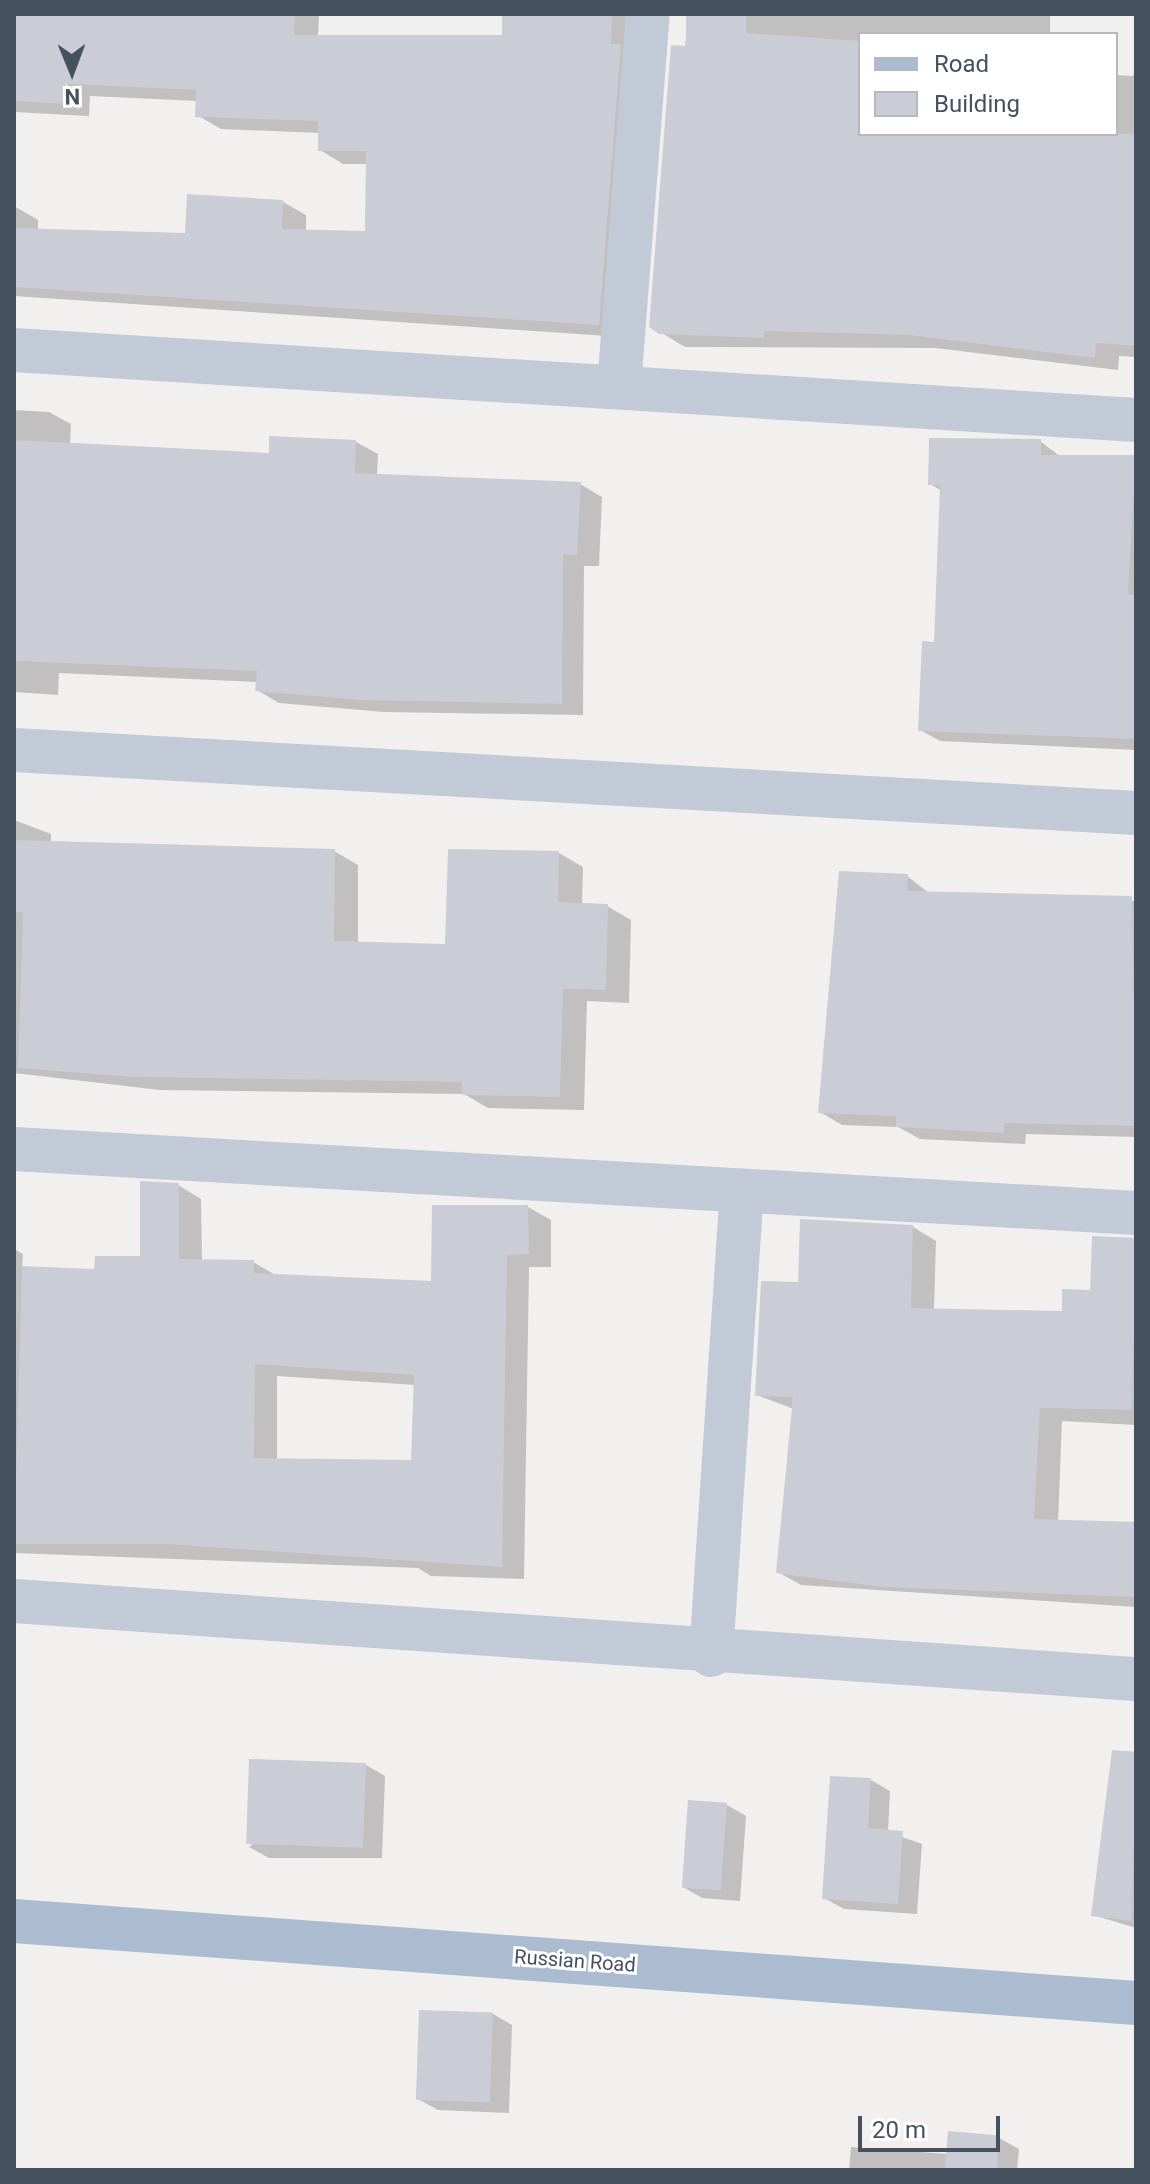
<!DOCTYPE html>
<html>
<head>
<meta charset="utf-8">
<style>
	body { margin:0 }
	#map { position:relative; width:1150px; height:2184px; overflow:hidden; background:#f2efef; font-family:Roboto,sans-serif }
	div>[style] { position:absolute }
	.shadow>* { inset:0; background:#0003 }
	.building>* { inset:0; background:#cacdd5; transform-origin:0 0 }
	.minor>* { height:44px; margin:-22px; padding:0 22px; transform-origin:22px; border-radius:22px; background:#c1cad6 }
	.major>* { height:44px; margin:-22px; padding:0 22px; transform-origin:22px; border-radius:22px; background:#abbcd1 }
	span { translate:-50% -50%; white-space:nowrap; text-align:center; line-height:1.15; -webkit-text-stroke:6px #fff; paint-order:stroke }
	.street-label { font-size:20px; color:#45515f }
	.frame { position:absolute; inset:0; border:16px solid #45515f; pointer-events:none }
	.legend { position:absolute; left:858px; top:32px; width:260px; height:104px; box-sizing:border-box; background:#fff; border:2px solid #b5b9bf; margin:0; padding:10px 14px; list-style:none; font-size:24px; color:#45515f }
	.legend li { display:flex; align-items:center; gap:16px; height:40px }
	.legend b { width:40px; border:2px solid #b5b9bf }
	.north { position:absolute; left:32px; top:32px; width:80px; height:80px; -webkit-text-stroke:6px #fff; paint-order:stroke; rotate:179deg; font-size:22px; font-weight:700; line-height:32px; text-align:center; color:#45515f }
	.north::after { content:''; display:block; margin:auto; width:28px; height:36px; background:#45515f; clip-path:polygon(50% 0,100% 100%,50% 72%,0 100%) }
	.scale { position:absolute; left:858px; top:2116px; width:142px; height:36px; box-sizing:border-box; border:4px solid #45515f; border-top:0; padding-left:10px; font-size:24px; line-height:28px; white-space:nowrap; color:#45515f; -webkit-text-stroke:6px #fff; paint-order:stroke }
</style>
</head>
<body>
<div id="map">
	<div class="shadow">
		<div style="clip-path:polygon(14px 14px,319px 14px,318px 37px,504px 37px,504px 14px,636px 14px,622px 337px,14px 296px,14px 206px,38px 220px,38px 231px,187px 235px,283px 202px,306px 215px,306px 232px,366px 233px,368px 164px,343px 164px,320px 150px,320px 133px,221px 129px,197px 115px,198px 101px,90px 96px,89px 116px,14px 112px)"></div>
		<div style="clip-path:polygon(688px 14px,1050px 14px,1050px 34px,860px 34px,860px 134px,1116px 134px,1116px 75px,1133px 76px,1136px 66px,1136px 357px,1119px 356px,1118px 370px,935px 348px,685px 347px,660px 332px)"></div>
		<div style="clip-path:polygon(14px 410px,49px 412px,71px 424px,70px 445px,271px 455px,356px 442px,378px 454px,377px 476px,580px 484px,602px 497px,599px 566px,584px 566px,583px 715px,384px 712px,279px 703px,257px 690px,258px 682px,59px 673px,58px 695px,14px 692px)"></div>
		<div style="clip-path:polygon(1040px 441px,1061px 457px,1136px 456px,1136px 750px,940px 741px,920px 730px,936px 644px,942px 491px,930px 484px)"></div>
		<div style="clip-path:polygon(14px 820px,51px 834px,51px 842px,334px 851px,358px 865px,358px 943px,447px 946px,559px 853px,583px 867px,582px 905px,607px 906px,631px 920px,629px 1003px,587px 1001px,584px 1110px,488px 1108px,464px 1094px,160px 1090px,14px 1073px)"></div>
		<div style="clip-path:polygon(907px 876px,929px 893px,1136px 901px,1136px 1137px,1026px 1134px,1025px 1144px,920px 1139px,898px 1127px,842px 1125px,820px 1112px)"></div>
		<div style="clip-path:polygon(evenodd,178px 1185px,201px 1199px,202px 1261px,253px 1262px,277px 1276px,433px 1283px,528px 1207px,551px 1220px,551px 1267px,529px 1267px,524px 1579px,431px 1576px,418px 1568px,14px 1553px,14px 1249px,23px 1254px,22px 1268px,96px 1271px,142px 1259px,178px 1185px,277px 1376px,416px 1385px,413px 1462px,277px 1461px,277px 1376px)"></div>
		<div style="clip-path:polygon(913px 1227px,936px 1241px,934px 1310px,1064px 1313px,1091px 1292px,1094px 1238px,1136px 1239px,1136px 1425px,1062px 1421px,1058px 1522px,1136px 1524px,1136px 1607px,801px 1585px,778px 1572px,794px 1409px,757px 1395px,800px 1284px)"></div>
		<div style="clip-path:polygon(1123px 1751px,1136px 1752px,1136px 1928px,1093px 1915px)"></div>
		<div style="clip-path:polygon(366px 1765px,385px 1776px,382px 1858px,269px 1858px,249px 1847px)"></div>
		<div style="clip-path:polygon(871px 1780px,890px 1791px,888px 1832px,922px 1844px,917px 1914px,844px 1909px,824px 1898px)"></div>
		<div style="clip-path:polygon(727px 1805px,746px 1816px,740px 1901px,702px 1898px,683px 1887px)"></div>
		<div style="clip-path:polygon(493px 2014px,512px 2025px,509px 2113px,438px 2110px,418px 2099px)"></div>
		<div style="clip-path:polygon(999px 2138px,1019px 2149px,1017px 2170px,849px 2170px,851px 2147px,948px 2154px)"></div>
	</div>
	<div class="building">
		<div style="clip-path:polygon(14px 14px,295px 14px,294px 35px,502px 35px,502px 14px,612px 14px,611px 44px,621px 44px,599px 325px,14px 287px,14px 228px,185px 233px,187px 194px,283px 200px,282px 229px,365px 231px,366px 151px,318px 151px,318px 121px,195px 117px,196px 90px,67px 84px,66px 104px,14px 101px)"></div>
		<div style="clip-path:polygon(686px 14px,746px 14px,746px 33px,860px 41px,860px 134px,1136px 134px,1136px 346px,1096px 343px,1095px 358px,910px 335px,764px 331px,764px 338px,659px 334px,649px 327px,671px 45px,686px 46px)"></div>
		<div style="clip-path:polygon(269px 436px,356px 440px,355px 473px,581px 482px,577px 555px,563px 554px,562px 704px,361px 700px,255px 691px,257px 671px,14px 661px,14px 440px,269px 453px)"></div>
		<div style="clip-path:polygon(929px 438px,1041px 439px,1041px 455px,1136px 455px,1128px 594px,1136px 595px,1136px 739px,918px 731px,922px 641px,934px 642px,940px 485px,928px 485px)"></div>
		<div style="clip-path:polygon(14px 840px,335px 849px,334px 941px,445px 944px,448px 849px,559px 851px,558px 902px,608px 904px,606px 990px,563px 989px,560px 1097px,462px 1095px,462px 1082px,134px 1077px,18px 1068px,23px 912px,14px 912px)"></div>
		<div style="clip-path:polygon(839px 871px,908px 874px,907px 891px,1132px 896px,1136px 1126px,1004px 1123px,1004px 1133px,896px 1127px,896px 1116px,818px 1113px)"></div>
		<div style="clip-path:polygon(evenodd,140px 1181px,179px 1183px,179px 1259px,254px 1260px,254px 1273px,431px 1281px,432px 1205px,528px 1205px,529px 1254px,507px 1255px,502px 1567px,166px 1544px,14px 1544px,22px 1266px,94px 1269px,95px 1256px,140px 1256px,140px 1181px,255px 1364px,414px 1375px,411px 1460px,254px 1458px,255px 1364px)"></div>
		<div style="clip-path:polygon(800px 1219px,913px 1225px,911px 1308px,1062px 1311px,1062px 1289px,1090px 1290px,1092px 1236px,1136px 1238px,1132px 1410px,1040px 1408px,1034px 1519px,1136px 1522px,1136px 1597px,883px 1587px,776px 1573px,793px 1397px,755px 1396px,761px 1281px,798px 1282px)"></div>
		<div style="clip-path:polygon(1112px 1750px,1136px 1752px,1132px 1921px,1091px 1916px)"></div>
		<div style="left:366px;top:1763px;width:85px;height:117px;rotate:92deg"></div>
		<div style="clip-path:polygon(830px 1776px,871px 1778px,868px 1828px,903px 1831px,898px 1904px,822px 1899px)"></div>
		<div style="left:688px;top:1800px;width:39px;height:88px;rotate:4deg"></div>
		<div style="left:419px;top:2010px;width:74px;height:90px;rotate:2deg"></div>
		<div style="left:948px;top:2131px;width:52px;height:39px;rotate:5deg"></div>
	</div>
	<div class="minor">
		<div style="left:14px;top:350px;width:1124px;rotate:3.57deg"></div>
		<div style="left:619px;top:387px;width:374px;rotate:-85.6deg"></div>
		<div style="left:14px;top:750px;width:1124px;rotate:3.21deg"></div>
		<div style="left:14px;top:1149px;width:1124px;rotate:3.26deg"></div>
		<div style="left:14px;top:1601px;width:1125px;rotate:3.98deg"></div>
		<div style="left:711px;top:1655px;width:463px;rotate:-86.2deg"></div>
	</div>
	<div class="major">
		<div style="left:14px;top:1921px;width:1125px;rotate:4.18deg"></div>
	</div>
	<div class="street-label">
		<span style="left:575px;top:1961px;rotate:4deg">Russian Road</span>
	</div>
	<div class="frame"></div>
	<ul class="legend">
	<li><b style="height:10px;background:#abbcd1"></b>Road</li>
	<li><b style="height:22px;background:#cacdd5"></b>Building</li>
	</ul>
	<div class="north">N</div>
	<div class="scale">20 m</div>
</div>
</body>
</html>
